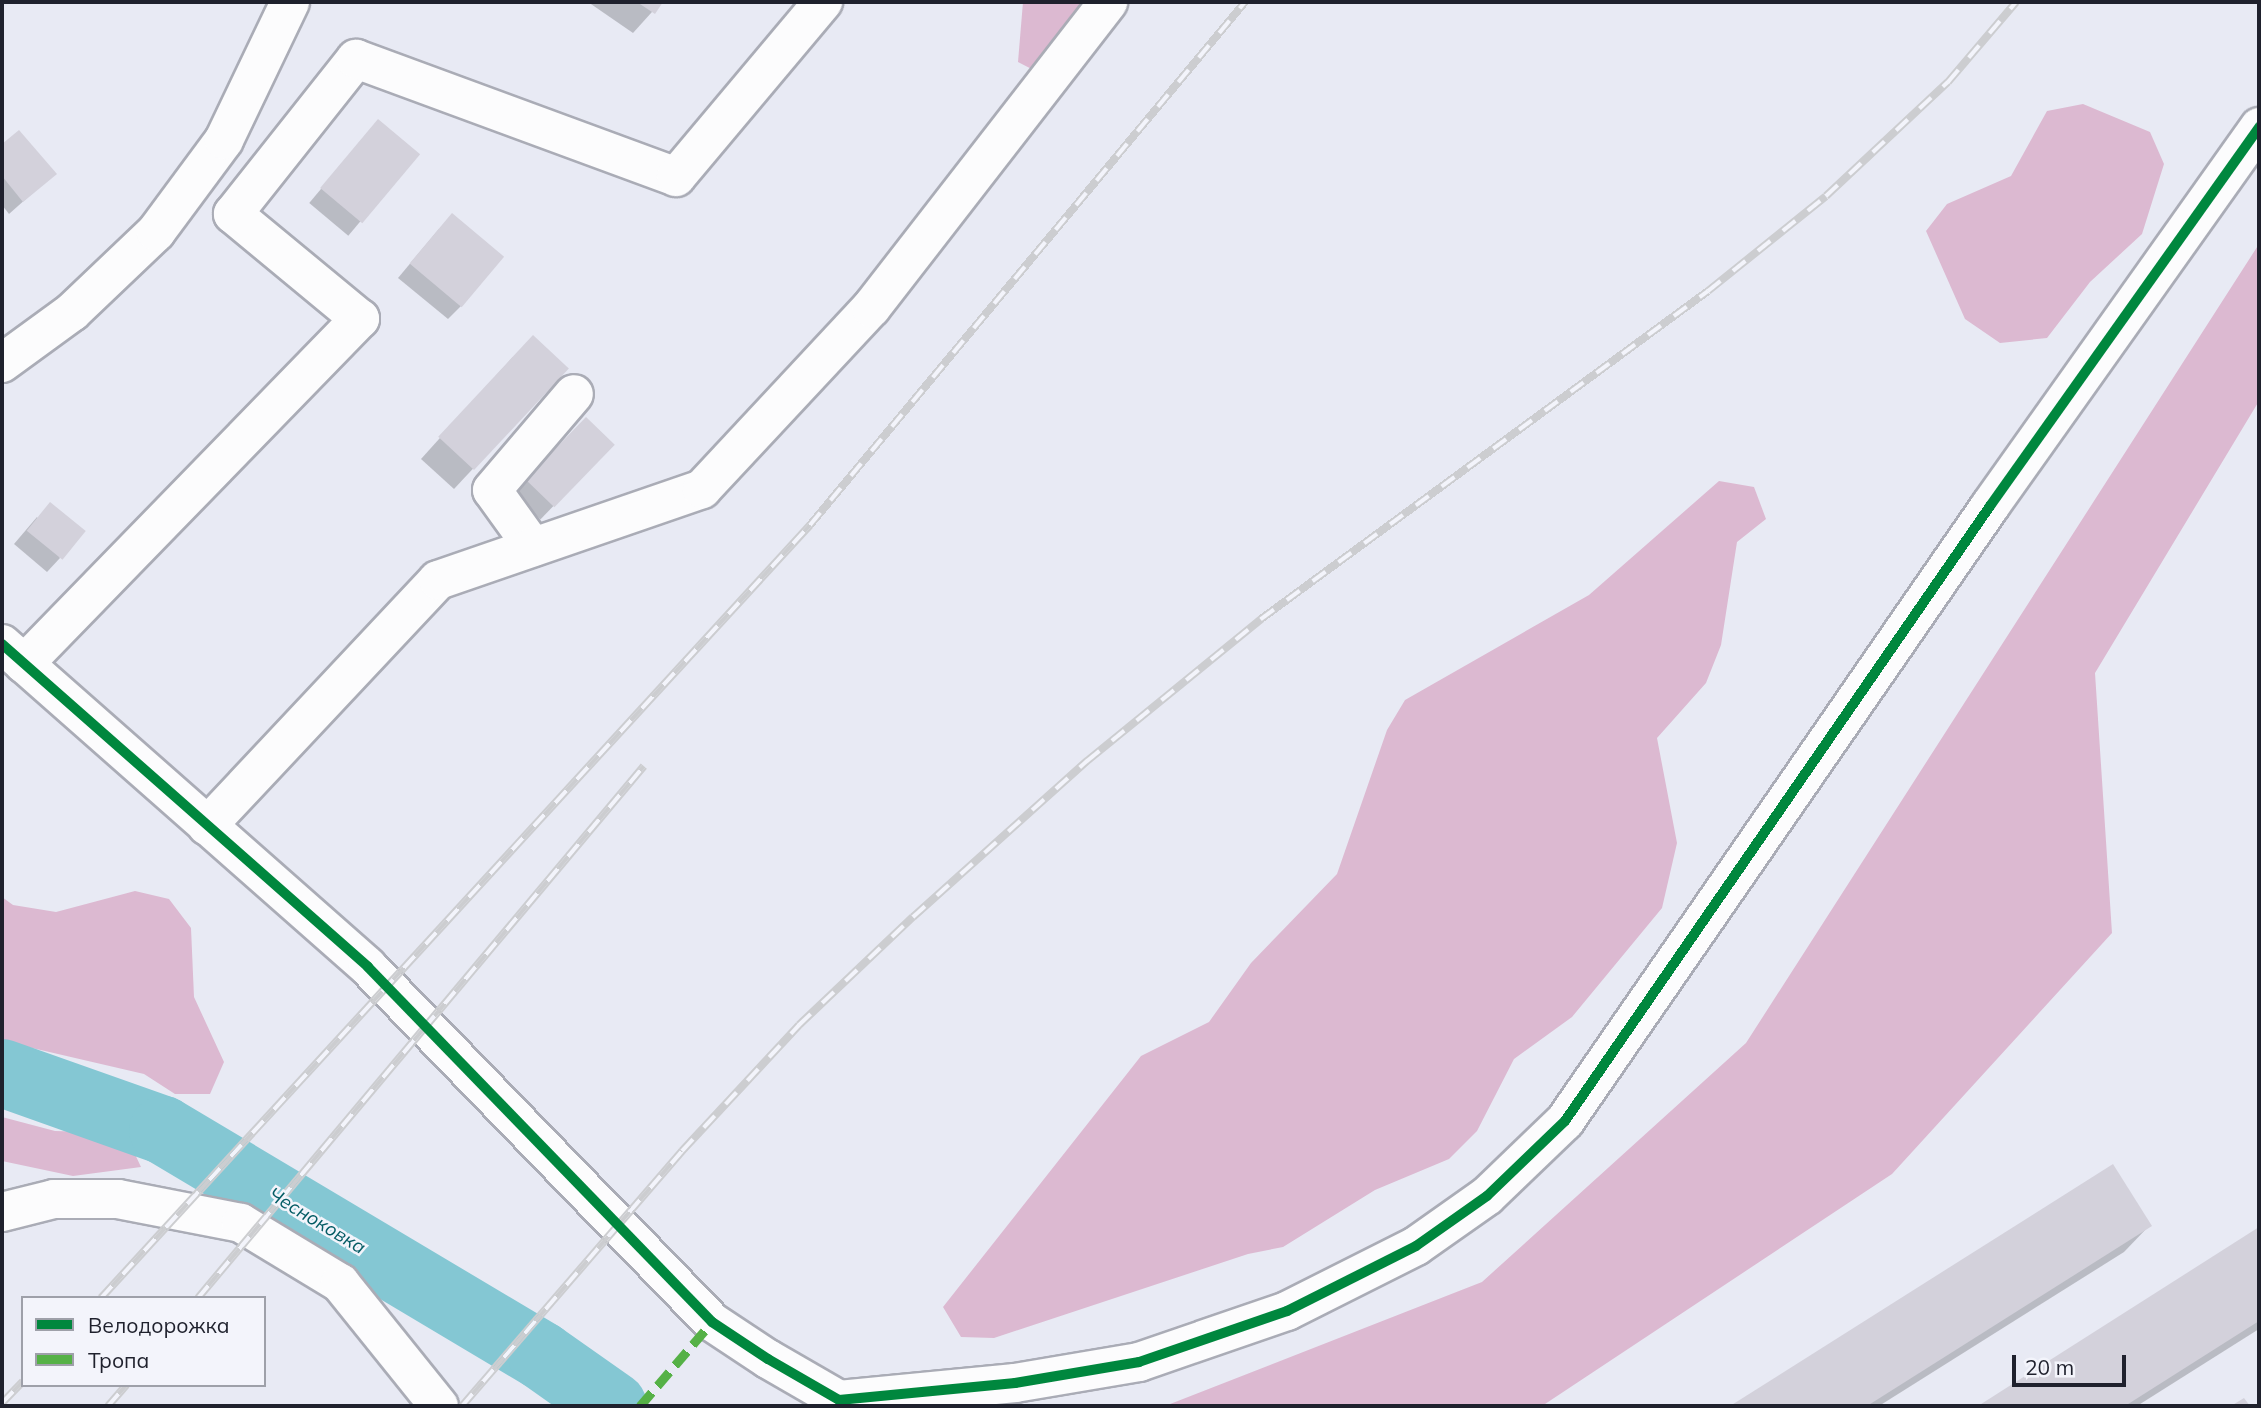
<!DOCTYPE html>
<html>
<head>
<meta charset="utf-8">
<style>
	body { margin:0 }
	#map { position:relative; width:2261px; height:1408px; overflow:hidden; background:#e8eaf4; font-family:Mulish,sans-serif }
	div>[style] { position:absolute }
	.forest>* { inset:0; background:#dcb9d1 }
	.shadow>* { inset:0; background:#0003; transform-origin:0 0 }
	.river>* { height:68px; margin:-34px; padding:0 34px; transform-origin:34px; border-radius:34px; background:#84c7d3 }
	.building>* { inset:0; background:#d3d1db; transform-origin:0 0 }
	.roads { filter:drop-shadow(2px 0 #aaacb6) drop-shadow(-2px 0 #aaacb6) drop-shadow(0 2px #aaacb6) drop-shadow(0 -2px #aaacb6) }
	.minor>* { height:38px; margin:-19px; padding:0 19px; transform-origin:19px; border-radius:19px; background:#fcfcfd }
	.rail>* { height:8px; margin-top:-4px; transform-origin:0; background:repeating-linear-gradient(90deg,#f3f4fb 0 16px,#cccdd0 0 32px); box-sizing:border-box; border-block:2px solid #cccdd0 }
	.quiet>* { height:9px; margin-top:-4.5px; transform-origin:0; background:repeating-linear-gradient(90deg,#55b146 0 18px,transparent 0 27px) }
	.cycleway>* { height:10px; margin:-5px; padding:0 5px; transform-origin:5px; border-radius:5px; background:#00873e }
	span { translate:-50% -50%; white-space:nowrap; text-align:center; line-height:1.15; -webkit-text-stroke:5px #f3f4fb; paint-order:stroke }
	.water-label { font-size:19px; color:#055c65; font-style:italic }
	.frame { position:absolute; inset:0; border:4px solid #1f212d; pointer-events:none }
	.legend { position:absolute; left:21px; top:1296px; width:245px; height:91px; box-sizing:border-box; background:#f3f4fb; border:2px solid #9ea0a9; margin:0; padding:9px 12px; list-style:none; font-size:21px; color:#1f212d }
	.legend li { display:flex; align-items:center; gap:14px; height:35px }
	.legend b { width:35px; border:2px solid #9ea0a9 }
	.scale { position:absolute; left:2012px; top:1355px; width:114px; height:32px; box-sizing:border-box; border:4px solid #1f212d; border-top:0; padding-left:9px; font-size:21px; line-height:24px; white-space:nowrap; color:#1f212d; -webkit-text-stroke:5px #f3f4fb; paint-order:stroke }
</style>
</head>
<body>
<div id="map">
	<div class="forest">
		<div style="clip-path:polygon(1023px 2px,1091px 2px,1047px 77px,1018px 62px)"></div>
		<div style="clip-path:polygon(2083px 104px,2150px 132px,2164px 164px,2142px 234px,2090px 282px,2047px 338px,2000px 343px,1965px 319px,1926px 231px,1947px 204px,2011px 176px,2047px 111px)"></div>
		<div style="clip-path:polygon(2259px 244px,2259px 401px,2095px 673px,2112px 933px,1892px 1174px,1542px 1406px,1165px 1406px,1482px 1282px,1746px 1043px)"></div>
		<div style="clip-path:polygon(1719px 481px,1754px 487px,1766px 519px,1737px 542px,1721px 645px,1706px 683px,1657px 738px,1677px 843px,1662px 908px,1572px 1017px,1514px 1059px,1477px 1131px,1449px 1159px,1375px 1190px,1283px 1247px,1248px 1254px,994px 1338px,961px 1337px,943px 1307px,1141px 1056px,1209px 1022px,1251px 963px,1337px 874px,1387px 730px,1405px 700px,1589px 595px)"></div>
		<div style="clip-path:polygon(135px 891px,169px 899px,191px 928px,194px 997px,224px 1062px,210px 1094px,175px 1094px,144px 1074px,2px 1041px,2px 897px,13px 905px,56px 912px)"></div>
		<div style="clip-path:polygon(2px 1117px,55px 1131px,125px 1133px,141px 1167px,73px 1176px,2px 1161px)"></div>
	</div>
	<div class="shadow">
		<div style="clip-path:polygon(588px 2px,661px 2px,633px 33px)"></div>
		<div style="left:378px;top:121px;width:51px;height:107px;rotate:40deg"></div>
		<div style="clip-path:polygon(19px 132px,54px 174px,9px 214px,2px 205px,2px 147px)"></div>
		<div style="clip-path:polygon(439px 229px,461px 306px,448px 319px,398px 278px)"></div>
		<div style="clip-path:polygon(513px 357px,567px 368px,454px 489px,421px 459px)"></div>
		<div style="left:586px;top:419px;width:37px;height:104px;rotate:44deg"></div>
		<div style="clip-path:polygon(37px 517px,60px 558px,47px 572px,14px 544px)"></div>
		<div style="clip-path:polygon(2112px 1166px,2149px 1226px,2124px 1252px,1879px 1406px,1733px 1406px)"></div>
		<div style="clip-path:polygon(2259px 1229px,2259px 1329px,2137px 1406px,1981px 1406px)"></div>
	</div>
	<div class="river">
		<div style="left:2px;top:1073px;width:171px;rotate:19.5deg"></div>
		<div style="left:163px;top:1130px;width:441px;rotate:30.8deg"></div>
		<div style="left:542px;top:1356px;width:87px;rotate:35.2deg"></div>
	</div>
	<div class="building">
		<div style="clip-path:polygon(637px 2px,663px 2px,655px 14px)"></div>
		<div style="left:378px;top:119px;width:55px;height:90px;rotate:40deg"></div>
		<div style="clip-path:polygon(19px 130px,57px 174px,23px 202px,2px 176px,2px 144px)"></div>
		<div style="left:452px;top:213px;width:68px;height:66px;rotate:40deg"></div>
		<div style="left:533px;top:335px;width:49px;height:139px;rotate:43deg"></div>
		<div style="left:586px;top:417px;width:40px;height:87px;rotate:44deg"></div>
		<div style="left:50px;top:502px;width:46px;height:37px;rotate:39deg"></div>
		<div style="clip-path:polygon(2113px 1164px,2152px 1226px,1867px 1406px,1730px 1406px)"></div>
		<div style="clip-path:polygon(2259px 1227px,2259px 1321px,2125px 1406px,1978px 1406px)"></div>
		<div style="clip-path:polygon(2244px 1398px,2250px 1406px,2231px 1406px)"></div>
	</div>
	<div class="roads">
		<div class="minor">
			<div style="left:2px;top:363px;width:87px;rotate:-36.1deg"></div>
			<div style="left:72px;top:312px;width:116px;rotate:-43.6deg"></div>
			<div style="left:156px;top:232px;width:114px;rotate:-53.5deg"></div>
			<div style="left:224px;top:140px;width:153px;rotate:-64.4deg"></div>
			<div style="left:533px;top:547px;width:70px;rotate:-125.7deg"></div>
			<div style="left:492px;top:490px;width:126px;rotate:-49.5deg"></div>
			<div style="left:2px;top:644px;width:488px;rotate:41.4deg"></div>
			<div style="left:368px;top:967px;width:494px;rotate:45.9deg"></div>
			<div style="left:712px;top:1322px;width:67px;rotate:33.5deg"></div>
			<div style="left:768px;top:1359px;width:82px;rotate:30deg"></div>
			<div style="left:839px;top:1400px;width:177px;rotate:-5.5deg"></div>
			<div style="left:1015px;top:1383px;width:126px;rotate:-9.6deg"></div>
			<div style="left:1139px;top:1362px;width:157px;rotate:-19deg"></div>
			<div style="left:1287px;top:1311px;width:144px;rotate:-26.7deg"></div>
			<div style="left:1416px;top:1246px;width:87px;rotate:-35.2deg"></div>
			<div style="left:1487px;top:1196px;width:108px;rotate:-43.9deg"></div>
			<div style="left:1565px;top:1121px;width:748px;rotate:-55.35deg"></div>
			<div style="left:1990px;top:506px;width:465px;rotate:-54.6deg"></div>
			<div style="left:24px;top:664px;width:482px;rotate:-45.8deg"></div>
			<div style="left:360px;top:319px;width:165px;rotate:-140.4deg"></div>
			<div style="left:233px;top:214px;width:198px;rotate:-51.6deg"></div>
			<div style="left:356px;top:59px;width:341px;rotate:20.2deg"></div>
			<div style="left:676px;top:177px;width:229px;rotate:-50deg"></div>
			<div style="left:207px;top:826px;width:337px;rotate:-46.8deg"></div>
			<div style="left:438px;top:580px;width:279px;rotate:-19deg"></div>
			<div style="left:702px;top:489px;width:248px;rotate:-47deg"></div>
			<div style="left:871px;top:308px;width:387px;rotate:-52.2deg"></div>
			<div style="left:2px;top:1212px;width:54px;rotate:-14deg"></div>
			<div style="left:54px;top:1199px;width:64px"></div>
			<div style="left:118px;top:1199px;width:125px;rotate:11deg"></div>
			<div style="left:241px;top:1223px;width:116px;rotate:31.2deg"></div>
			<div style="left:340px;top:1283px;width:158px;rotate:51.2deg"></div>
		</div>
	</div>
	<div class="rail">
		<div style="left:101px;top:1298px;width:1049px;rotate:-47.47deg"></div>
		<div style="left:810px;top:525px;width:680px;rotate:-50.25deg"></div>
		<div style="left:198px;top:1298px;width:694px;rotate:-50.03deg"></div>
		<div style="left:2px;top:1403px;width:30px;rotate:-46deg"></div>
		<div style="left:108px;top:1406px;width:28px;rotate:-49deg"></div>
		<div style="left:462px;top:1406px;width:337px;rotate:-49.2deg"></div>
		<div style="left:682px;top:1151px;width:172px;rotate:-47.1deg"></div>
		<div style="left:799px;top:1025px;width:157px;rotate:-43.5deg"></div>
		<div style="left:913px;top:917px;width:234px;rotate:-41.9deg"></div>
		<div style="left:1087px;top:761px;width:225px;rotate:-39.2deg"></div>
		<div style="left:1261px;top:619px;width:554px;rotate:-36.27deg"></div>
		<div style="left:1708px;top:291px;width:151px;rotate:-38.8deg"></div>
		<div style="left:1826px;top:196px;width:167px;rotate:-43.1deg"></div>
		<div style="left:1948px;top:82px;width:105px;rotate:-49.6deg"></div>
	</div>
	<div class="quiet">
		<div style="left:640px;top:1406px;width:111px;rotate:-49.4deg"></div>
	</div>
	<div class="cycleway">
		<div style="left:2px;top:644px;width:488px;rotate:41.4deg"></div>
		<div style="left:368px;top:967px;width:494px;rotate:45.9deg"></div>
		<div style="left:712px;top:1322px;width:67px;rotate:33.5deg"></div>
		<div style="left:768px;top:1359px;width:82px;rotate:30deg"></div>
		<div style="left:839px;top:1400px;width:177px;rotate:-5.5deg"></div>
		<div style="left:1015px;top:1383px;width:126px;rotate:-9.6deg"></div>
		<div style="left:1139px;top:1362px;width:157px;rotate:-19deg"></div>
		<div style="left:1287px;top:1311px;width:144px;rotate:-26.7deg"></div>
		<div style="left:1416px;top:1246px;width:87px;rotate:-35.2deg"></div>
		<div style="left:1487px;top:1196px;width:108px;rotate:-43.9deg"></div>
		<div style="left:1565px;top:1121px;width:748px;rotate:-55.35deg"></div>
		<div style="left:1990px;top:506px;width:465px;rotate:-54.6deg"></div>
	</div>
	<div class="water-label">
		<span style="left:317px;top:1221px;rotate:31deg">Чесноковка</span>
	</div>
	<div class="frame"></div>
	<ul class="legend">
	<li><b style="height:9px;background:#00873e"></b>Велодорожка</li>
	<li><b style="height:9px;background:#55b146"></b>Тропа</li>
	</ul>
	<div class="scale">20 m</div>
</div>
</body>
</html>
